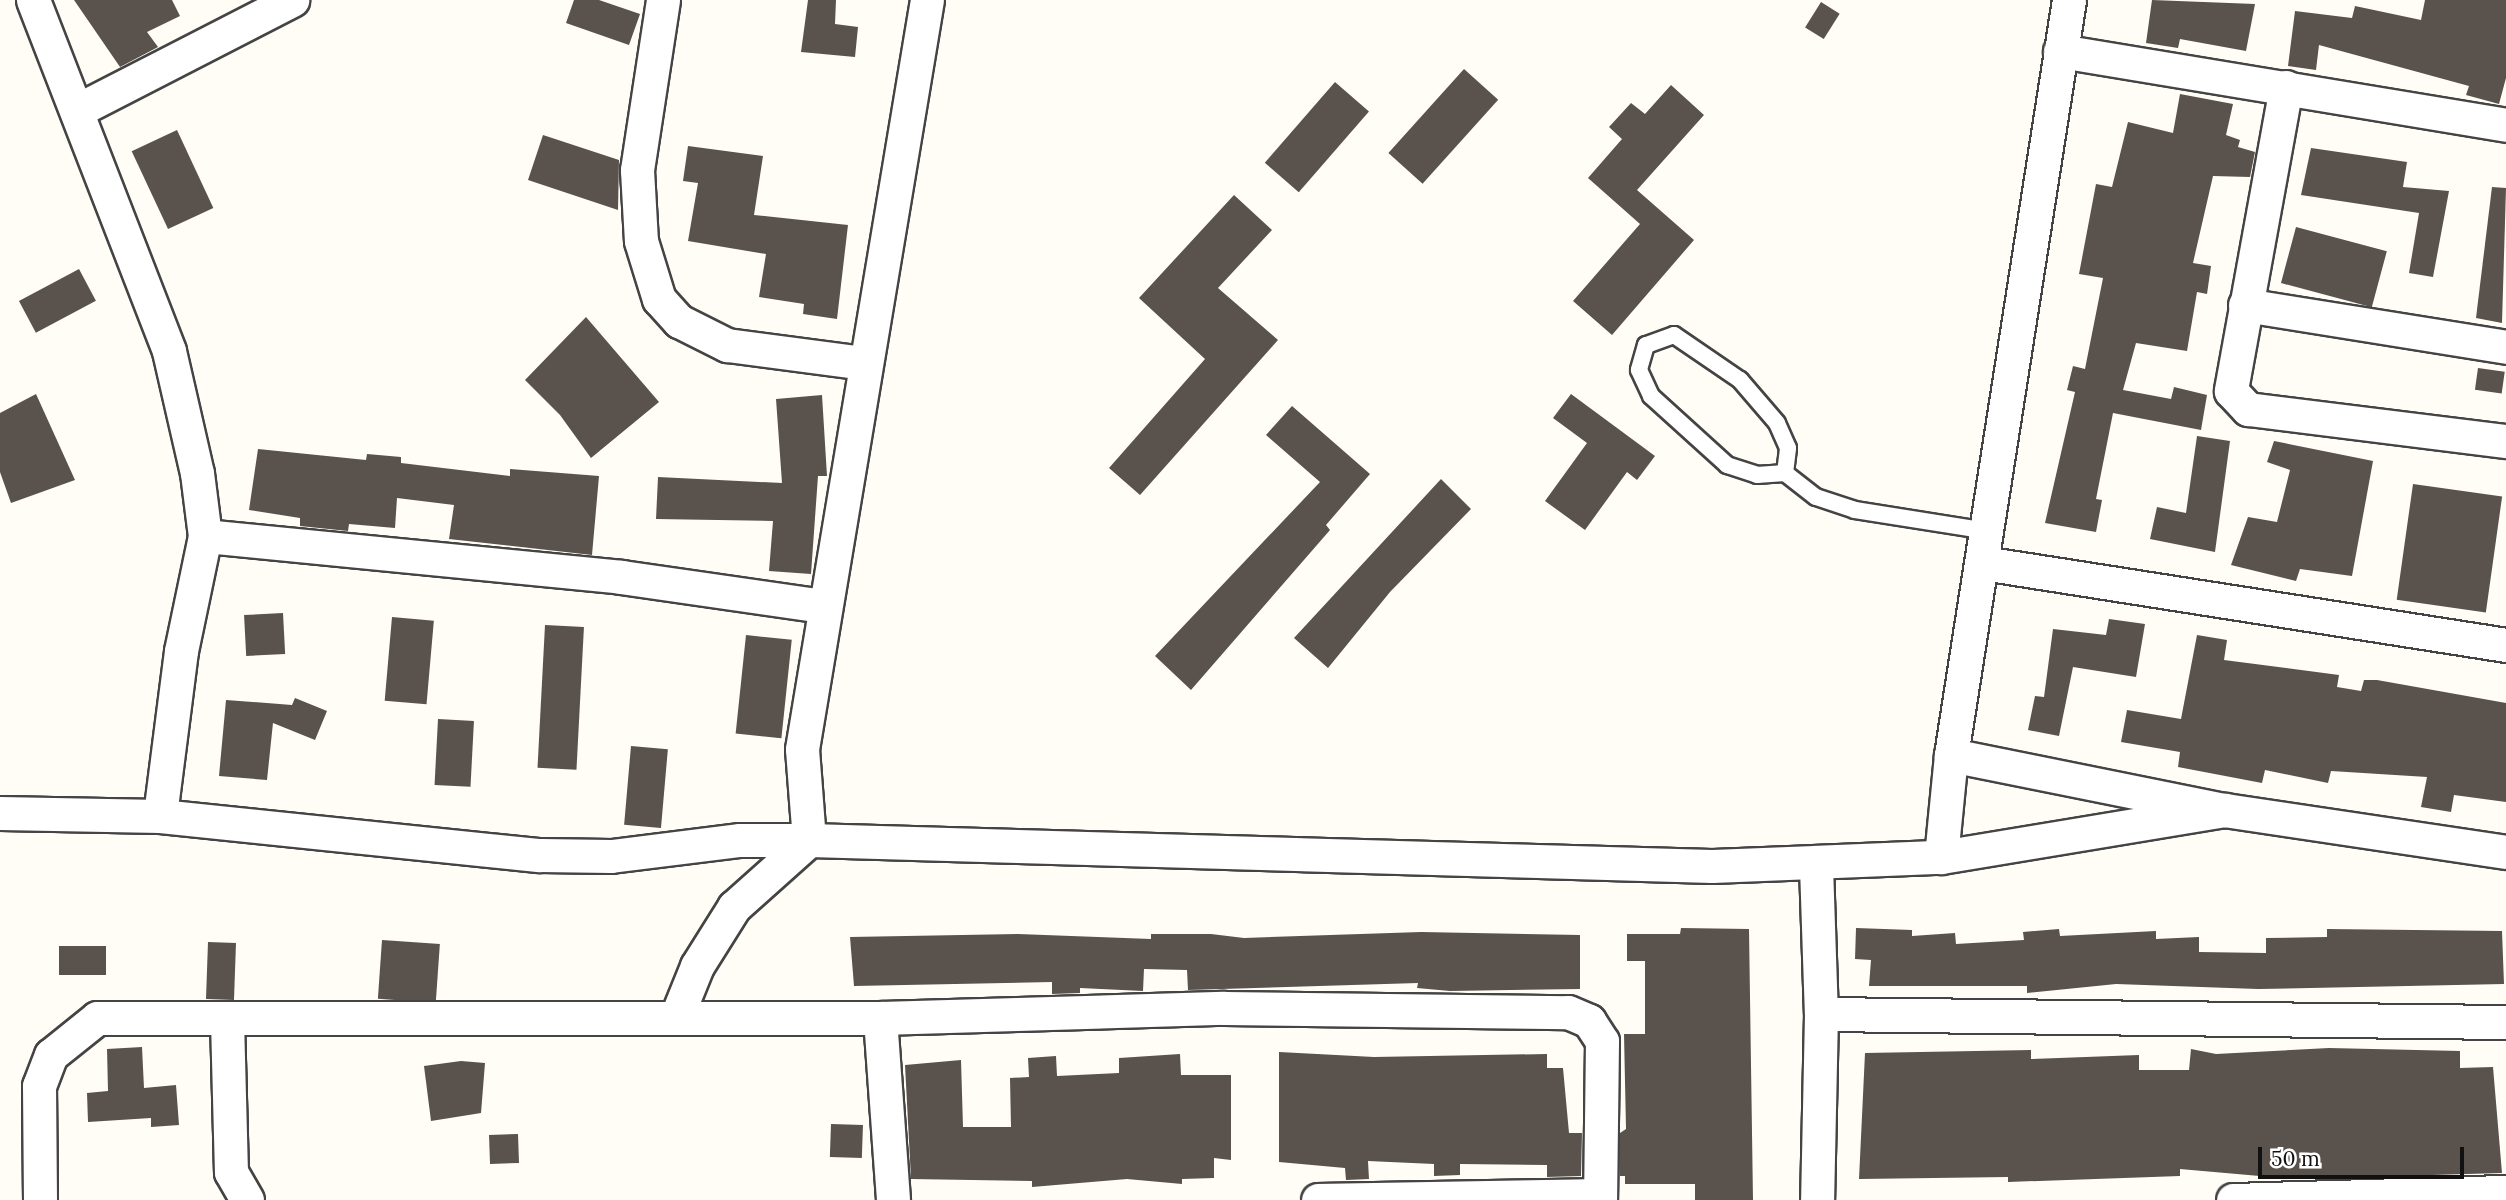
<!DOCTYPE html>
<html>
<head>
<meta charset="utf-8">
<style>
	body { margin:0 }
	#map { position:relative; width:2506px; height:1200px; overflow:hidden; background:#fffdf5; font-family:Lora,serif }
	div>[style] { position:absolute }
	.building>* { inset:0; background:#5a524d; transform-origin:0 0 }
	.roads { filter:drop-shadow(2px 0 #444) drop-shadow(-2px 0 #444) drop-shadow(0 2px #444) drop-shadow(0 -2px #444) }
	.lane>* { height:16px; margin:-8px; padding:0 8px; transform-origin:8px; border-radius:8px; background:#fff }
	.street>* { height:33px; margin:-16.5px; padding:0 16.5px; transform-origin:16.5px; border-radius:16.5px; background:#fff }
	span { translate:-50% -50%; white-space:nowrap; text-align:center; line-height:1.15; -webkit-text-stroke:7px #fff; paint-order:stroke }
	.scale { position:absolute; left:2258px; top:1147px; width:206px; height:32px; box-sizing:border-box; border:4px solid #111; border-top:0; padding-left:9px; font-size:21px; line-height:24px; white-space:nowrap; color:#111; -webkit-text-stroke:5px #fff; paint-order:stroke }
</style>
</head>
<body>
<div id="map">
	<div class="building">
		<div style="clip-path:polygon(74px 0,172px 0,180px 16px,147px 32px,158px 47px,120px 67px)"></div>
		<div style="clip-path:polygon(574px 0,599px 0,640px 14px,629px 45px,566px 23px)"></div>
		<div style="clip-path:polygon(808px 0,836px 0,835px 24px,858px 27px,855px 57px,801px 52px)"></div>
		<div style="clip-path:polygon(2152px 0,2255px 4px,2246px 51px,2180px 39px,2178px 48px,2146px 43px)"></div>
		<div style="clip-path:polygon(2425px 0,2506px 0,2506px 78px,2499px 104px,2466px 95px,2469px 86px,2319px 45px,2316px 70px,2288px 66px,2295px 11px,2352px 18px,2355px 6px,2421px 20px)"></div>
		<div style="left:1821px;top:2px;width:22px;height:30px;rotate:32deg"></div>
		<div style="left:1464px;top:69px;width:46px;height:113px;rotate:42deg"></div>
		<div style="left:1335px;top:82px;width:45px;height:107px;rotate:41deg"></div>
		<div style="clip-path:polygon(1671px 85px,1704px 115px,1637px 190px,1694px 240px,1612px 335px,1573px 301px,1640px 224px,1588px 178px,1622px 139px,1609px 127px,1631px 103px,1645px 114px)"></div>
		<div style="clip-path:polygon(2180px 94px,2233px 104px,2226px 135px,2240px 140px,2238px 147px,2255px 152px,2250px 177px,2213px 176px,2193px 263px,2211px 266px,2207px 294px,2197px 292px,2187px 351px,2136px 343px,2123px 390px,2171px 399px,2174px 387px,2207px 395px,2201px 430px,2113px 413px,2096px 499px,2102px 500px,2096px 532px,2045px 523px,2075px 392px,2067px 390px,2073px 366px,2085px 369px,2103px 278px,2079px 274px,2096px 184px,2112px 187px,2128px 122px,2173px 133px)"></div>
		<div style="left:177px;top:130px;width:86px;height:50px;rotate:65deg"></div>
		<div style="clip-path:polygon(543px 135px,619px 160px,618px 210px,528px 180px)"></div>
		<div style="clip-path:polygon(688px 146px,763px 156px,754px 215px,848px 225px,837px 319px,803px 314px,804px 304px,759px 297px,766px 254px,688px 241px,698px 183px,683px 181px)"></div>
		<div style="clip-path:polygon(2311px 148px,2407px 162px,2403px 187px,2449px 191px,2433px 277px,2409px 273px,2419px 213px,2301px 195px)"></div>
		<div style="clip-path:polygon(2492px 187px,2506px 188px,2502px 323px,2476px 318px)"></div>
		<div style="clip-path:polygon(1234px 195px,1272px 230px,1218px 288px,1278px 340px,1140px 495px,1109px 468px,1205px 359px,1139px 298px)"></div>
		<div style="left:2296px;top:227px;width:94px;height:58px;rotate:15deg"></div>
		<div style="left:79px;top:269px;width:36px;height:68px;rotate:62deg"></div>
		<div style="clip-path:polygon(586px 317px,659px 402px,591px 458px,560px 415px,525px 380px)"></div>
		<div style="left:2478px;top:368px;width:27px;height:22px;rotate:8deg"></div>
		<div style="clip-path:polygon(36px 394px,75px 480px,11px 503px,0 472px,0 413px)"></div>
		<div style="clip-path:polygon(1571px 394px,1655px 456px,1637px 480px,1627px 472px,1585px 530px,1545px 501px,1587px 443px,1553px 418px)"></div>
		<div style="clip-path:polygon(822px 395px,827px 476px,818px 476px,811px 574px,769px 571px,773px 521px,656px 519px,658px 477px,782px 483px,776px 399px)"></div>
		<div style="clip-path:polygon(1292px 406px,1370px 474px,1326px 525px,1330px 530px,1191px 690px,1155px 656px,1320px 482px,1266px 435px)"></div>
		<div style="clip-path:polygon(2197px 436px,2230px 441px,2215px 552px,2150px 539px,2157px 507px,2186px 513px)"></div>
		<div style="clip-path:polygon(2274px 441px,2373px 461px,2352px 576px,2300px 569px,2296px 581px,2231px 565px,2248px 517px,2277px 522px,2290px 470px,2267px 462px)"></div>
		<div style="clip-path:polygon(258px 449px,366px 460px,367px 454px,401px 457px,401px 463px,510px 476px,510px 469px,599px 476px,592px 555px,449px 539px,454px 505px,397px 498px,395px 528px,349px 524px,348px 531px,300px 526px,300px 518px,249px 510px)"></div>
		<div style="clip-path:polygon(1441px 479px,1471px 509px,1390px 592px,1328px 668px,1294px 638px)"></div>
		<div style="left:2413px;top:484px;width:90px;height:117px;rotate:8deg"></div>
		<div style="left:283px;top:613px;width:41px;height:39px;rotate:87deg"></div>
		<div style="left:392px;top:617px;width:42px;height:84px;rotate:5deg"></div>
		<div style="clip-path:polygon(2109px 619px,2145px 624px,2136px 677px,2073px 667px,2059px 736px,2028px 730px,2035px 696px,2044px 697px,2053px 629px,2106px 635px)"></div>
		<div style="left:545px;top:625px;width:39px;height:143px;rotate:3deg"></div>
		<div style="left:746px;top:635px;width:46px;height:99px;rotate:6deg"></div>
		<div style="clip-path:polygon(2197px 635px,2227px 640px,2224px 660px,2339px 675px,2337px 687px,2361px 691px,2364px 680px,2377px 680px,2506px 703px,2506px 802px,2454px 795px,2451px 812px,2421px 807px,2427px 777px,2331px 771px,2328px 783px,2265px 770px,2262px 783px,2178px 767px,2180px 752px,2121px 742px,2127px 710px,2181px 719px)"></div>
		<div style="clip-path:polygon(295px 698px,327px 711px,315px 740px,273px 723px,267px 780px,219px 776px,226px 700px,292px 705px)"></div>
		<div style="left:438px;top:719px;width:36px;height:66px;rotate:3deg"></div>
		<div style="left:631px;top:746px;width:37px;height:79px;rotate:5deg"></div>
		<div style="clip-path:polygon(1681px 928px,1749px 929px,1753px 1200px,1695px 1200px,1695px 1184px,1625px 1184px,1625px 1176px,1620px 1176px,1620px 1133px,1626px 1129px,1624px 1034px,1645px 1034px,1645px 961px,1627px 961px,1627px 934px,1680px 934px)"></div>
		<div style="clip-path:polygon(1856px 928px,1912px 930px,1912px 936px,1955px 933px,1956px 944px,2024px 940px,2023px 932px,2059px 929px,2060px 936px,2156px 931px,2156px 939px,2199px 937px,2199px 952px,2266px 953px,2266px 938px,2327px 937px,2327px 929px,2502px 931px,2504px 984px,2258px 989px,2116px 984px,2027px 993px,2027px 986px,1869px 986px,1871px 960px,1855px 959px)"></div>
		<div style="clip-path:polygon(1421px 932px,1580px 935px,1580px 989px,1450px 991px,1417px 988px,1418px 983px,1188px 990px,1187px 970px,1144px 969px,1143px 991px,1080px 988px,1080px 993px,1052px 994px,1052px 982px,854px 986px,850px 937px,1018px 934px,1151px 939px,1151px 934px,1211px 934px,1244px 938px)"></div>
		<div style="left:382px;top:940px;width:58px;height:59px;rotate:4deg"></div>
		<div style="left:208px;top:942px;width:28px;height:57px;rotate:2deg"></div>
		<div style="left:59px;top:946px;width:47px;height:29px"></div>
		<div style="clip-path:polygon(142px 1047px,144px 1088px,176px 1085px,179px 1125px,151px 1127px,151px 1118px,88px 1122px,87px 1093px,108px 1091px,107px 1049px)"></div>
		<div style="clip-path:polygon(2329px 1048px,2460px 1051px,2460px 1068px,2493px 1067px,2502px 1173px,2293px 1179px,2180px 1169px,2180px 1176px,2008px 1182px,2008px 1177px,1859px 1179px,1865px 1053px,2031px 1050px,2031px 1059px,2139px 1055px,2139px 1070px,2189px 1070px,2191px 1049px,2216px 1054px)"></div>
		<div style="clip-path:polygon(1279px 1052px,1374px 1057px,1547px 1054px,1547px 1068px,1563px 1068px,1569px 1133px,1582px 1133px,1581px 1176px,1547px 1177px,1547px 1165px,1460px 1164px,1460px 1175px,1434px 1176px,1434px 1164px,1368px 1161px,1369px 1179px,1346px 1180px,1345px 1168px,1279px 1162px)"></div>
		<div style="clip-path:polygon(1180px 1054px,1181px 1075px,1231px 1075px,1231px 1160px,1214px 1158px,1214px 1178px,1182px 1179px,1182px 1184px,1127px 1179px,1032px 1187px,1032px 1181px,911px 1179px,905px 1065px,961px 1060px,963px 1127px,1011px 1127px,1010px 1078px,1029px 1077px,1028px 1058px,1056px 1056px,1057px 1076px,1119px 1073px,1119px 1058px)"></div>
		<div style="clip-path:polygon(461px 1061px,485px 1063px,481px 1113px,431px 1121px,424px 1066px)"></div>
		<div style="left:831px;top:1124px;width:32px;height:33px;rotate:2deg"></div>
		<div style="left:518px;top:1134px;width:29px;height:29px;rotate:88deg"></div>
	</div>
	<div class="roads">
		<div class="lane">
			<div style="left:1785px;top:473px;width:25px;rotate:-83deg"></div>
			<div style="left:1788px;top:448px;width:27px;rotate:-114deg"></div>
			<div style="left:1777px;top:423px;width:57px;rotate:-130.7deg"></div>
			<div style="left:1740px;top:380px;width:80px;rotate:-145.7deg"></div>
			<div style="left:1674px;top:335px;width:30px;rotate:160deg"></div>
			<div style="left:1646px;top:345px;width:26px;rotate:106deg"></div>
			<div style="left:1639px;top:370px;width:29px;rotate:65deg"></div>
			<div style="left:1651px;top:396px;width:103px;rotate:42.2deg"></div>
			<div style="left:1727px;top:465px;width:32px;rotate:18deg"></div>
			<div style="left:1757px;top:475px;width:28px;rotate:-4deg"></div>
			<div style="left:1785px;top:473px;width:39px;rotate:38deg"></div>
			<div style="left:1816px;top:497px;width:41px;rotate:18.4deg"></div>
			<div style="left:1855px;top:510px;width:135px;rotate:9deg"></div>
		</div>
		<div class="street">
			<div style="left:33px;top:0;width:376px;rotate:68.8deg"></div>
			<div style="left:169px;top:351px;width:125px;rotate:77.1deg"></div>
			<div style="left:197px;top:473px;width:64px;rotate:82.8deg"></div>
			<div style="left:205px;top:536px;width:117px;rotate:101.8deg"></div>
			<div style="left:181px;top:651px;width:166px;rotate:97.3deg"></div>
			<div style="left:663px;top:0;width:172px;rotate:98.7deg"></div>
			<div style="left:637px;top:170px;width:71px;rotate:86.8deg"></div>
			<div style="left:641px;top:241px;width:61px;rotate:72.8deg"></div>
			<div style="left:659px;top:299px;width:30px;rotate:48deg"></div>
			<div style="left:679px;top:321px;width:54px;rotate:26.6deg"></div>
			<div style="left:727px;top:345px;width:138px;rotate:7.5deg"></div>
			<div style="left:2060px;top:51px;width:452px;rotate:9.4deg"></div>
			<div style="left:2286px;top:87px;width:309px;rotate:100.3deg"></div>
			<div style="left:2231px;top:391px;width:25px;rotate:47deg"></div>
			<div style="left:2248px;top:409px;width:260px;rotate:7.1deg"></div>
			<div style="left:78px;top:110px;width:241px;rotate:-27.2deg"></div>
			<div style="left:2245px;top:305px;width:264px;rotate:9.1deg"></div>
			<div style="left:205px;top:536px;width:418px;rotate:5.6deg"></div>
			<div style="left:621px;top:577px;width:204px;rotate:8.2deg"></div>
			<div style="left:1983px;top:563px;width:529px;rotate:8.91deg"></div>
			<div style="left:1951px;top:755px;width:279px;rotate:11.4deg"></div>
			<div style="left:2225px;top:810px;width:284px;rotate:8.5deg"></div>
			<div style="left:0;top:813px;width:160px;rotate:1.1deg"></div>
			<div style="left:160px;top:816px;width:382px;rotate:5.9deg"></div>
			<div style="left:540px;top:855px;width:71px;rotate:0.8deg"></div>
			<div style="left:611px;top:856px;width:130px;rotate:-7.1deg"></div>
			<div style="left:740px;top:840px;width:69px"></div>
			<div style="left:809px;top:840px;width:903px;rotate:1.65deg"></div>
			<div style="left:1712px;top:866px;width:229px;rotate:-2.3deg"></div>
			<div style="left:1941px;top:857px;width:288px;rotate:-9.4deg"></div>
			<div style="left:809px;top:840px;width:91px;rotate:-94.4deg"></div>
			<div style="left:802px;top:749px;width:759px;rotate:-80.53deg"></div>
			<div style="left:1941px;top:857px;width:102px;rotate:-84.4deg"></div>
			<div style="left:1951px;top:755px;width:764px;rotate:-81.12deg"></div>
			<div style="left:1816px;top:866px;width:148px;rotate:88.1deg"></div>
			<div style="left:1821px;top:1014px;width:186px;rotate:91.2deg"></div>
			<div style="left:1821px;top:1014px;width:685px;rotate:0.67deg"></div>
			<div style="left:676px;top:1018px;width:56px;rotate:-68deg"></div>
			<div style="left:697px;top:966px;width:70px;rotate:-57.9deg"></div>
			<div style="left:734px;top:907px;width:101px;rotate:-41.8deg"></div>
			<div style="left:880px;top:1018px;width:182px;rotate:85.9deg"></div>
			<div style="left:227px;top:1020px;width:152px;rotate:88.5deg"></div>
			<div style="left:231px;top:1172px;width:32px;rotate:60deg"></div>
			<div style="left:40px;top:1200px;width:114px;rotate:-90.5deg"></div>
			<div style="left:39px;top:1086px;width:33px;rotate:-69deg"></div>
			<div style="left:51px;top:1055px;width:59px;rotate:-38.8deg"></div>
			<div style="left:97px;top:1018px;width:783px"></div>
			<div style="left:880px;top:1018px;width:344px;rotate:-1.7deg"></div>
			<div style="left:1224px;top:1008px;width:344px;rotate:0.7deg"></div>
			<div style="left:1568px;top:1012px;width:23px;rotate:23deg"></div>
			<div style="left:1589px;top:1021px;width:24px;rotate:57deg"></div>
			<div style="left:1602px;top:1041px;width:159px;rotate:90.7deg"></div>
			<div style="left:1318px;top:1200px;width:282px;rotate:-1deg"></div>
			<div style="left:2233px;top:1200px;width:273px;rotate:-1.7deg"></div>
		</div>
	</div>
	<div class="scale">50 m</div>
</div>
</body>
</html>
